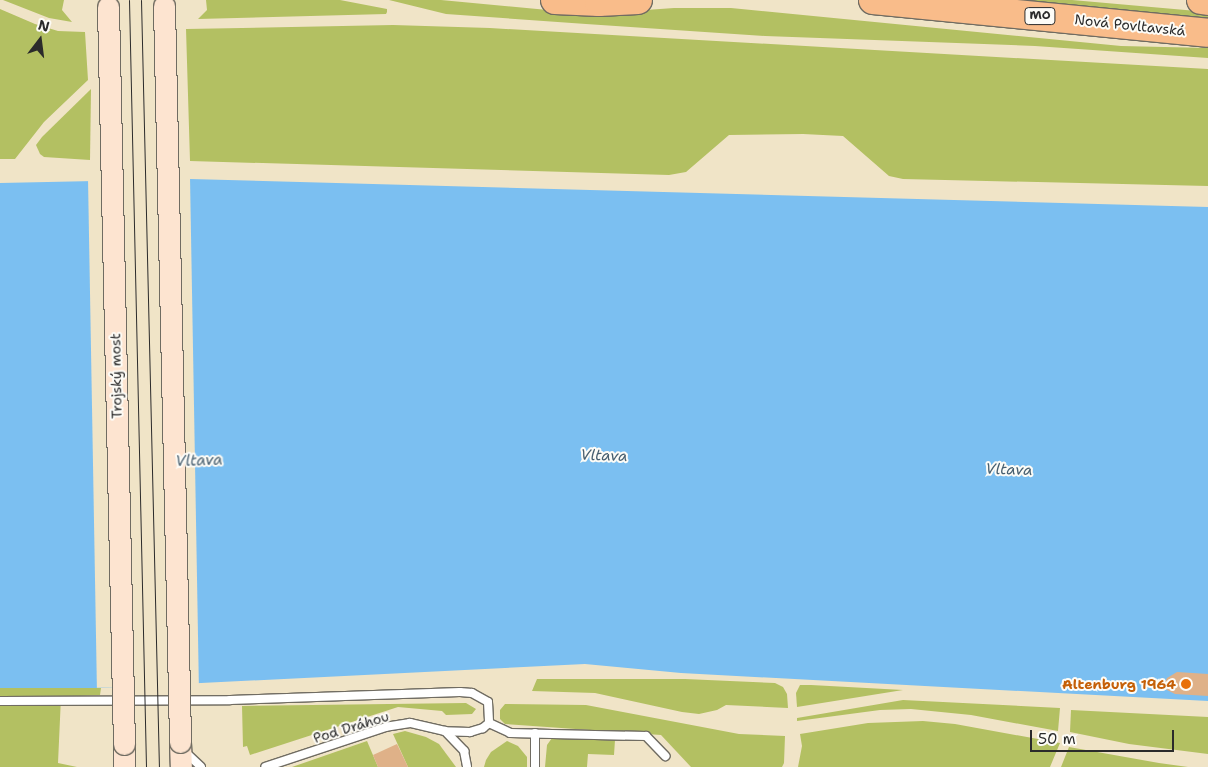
<!DOCTYPE html>
<html>
<head>
<meta charset="utf-8">
<style>
	body { margin:0 }
	#map { position:relative; width:1208px; height:767px; overflow:hidden; background:#f0e4c7; font-family:"Shantell Sans",sans-serif }
	div>[style] { position:absolute }
	.green>* { inset:0; background:#b3c062 }
	.water>* { inset:0; background:#7bbff1 }
	.pier>* { inset:0; background:#f0e4c7; transform-origin:0 0 }
	.building>* { inset:0; background:#dfb188 }
	.roads { filter:drop-shadow(1px 0 #706c62) drop-shadow(-1px 0 #706c62) drop-shadow(0 1px #706c62) drop-shadow(0 -1px #706c62) }
	.lane>* { height:8px; margin:-4px; padding:0 4px; transform-origin:4px; border-radius:4px; background:#fff }
	.secondary>* { height:21px; margin:-10.5px; padding:0 10.5px; transform-origin:10.5px; border-radius:10.5px; background:#fde4d0 }
	.highway>* { height:28px; margin:-14px; padding:0 14px; transform-origin:14px; border-radius:14px; background:#f9bc8a }
	.tram>* { height:1px; margin:-0.5px; padding:0 0.5px; transform-origin:0.5px; border-radius:0.5px; background:#2b2b2b }
	.bridges { filter:drop-shadow(1px 0 #706c62) drop-shadow(-1px 0 #706c62) drop-shadow(0 1px #706c62) drop-shadow(0 -1px #706c62) }
	.secondary-bridge>* { height:21px; margin:-10.5px; padding:0 10.5px; transform-origin:10.5px; border-radius:10.5px; background:#fde4d0 }
	.dots>* { width:14px; height:14px; translate:-50% -50%; box-sizing:border-box; border:2px solid #fdfcf7; border-radius:50% }
	span { translate:-50% -50%; white-space:nowrap; text-align:center; line-height:1.15; -webkit-text-stroke:4px #fdfcf7; paint-order:stroke }
	.shield-label span { padding:1px 4px; background:#fdfcf7; border:1px solid; border-radius:4px; -webkit-text-stroke-width:0 }
	.shield-label { font-size:12px; color:#2b2b2b; font-weight:700 }
	.street-label { font-size:14px; color:#2b2b2b }
	.food-label { font-size:14px; color:#c56008; font-weight:700 }
	.right { translate:-100% -50%; text-align:right }
	.water-label { font-size:15px; color:#475f70; font-style:italic }
	.north { position:absolute; left:15px; top:15px; width:50px; height:50px; -webkit-text-stroke:4px #fdfcf7; paint-order:stroke; rotate:15deg; font-size:14px; font-weight:700; line-height:20px; text-align:center; color:#2b2b2b }
	.north::after { content:''; display:block; margin:auto; width:18px; height:22px; background:#2b2b2b; clip-path:polygon(50% 0,100% 100%,50% 72%,0 100%) }
	.scale { position:absolute; left:1030px; top:730px; width:144px; height:22px; box-sizing:border-box; border:2px solid #2b2b2b; border-top:0; padding-left:6px; font-size:15px; line-height:18px; white-space:nowrap; color:#2b2b2b; -webkit-text-stroke:4px #fdfcf7; paint-order:stroke }
</style>
</head>
<body>
<div id="map">
	<div class="green">
		<div style="clip-path:polygon(3px 0,64px 0,62px 10px,72px 22px,49px 18px)"></div>
		<div style="clip-path:polygon(206px 0,340px 0,387px 9px,387px 12px,386px 14px,198px 19px,207px 10px)"></div>
		<div style="clip-path:polygon(389px 0,441px 0,590px 14px,674px 8px,731px 8px,1121px 46px,1208px 48px,1208px 58px,1035px 46px,765px 36px,586px 24px,446px 14px)"></div>
		<div style="clip-path:polygon(997px 0,1072px 0,1208px 12px,1208px 21px)"></div>
		<div style="clip-path:polygon(0 9px,35px 24px,58px 31px,85px 32px,88px 80px,44px 122px,15px 159px,0 159px)"></div>
		<div style="clip-path:polygon(393px 25px,490px 28px,1208px 69px,1208px 186px,903px 179px,889px 176px,843px 136px,803px 134px,729px 135px,686px 172px,669px 175px,190px 161px,186px 29px)"></div>
		<div style="clip-path:polygon(91px 89px,90px 160px,44px 157px,40px 154px,36px 145px,42px 137px)"></div>
		<div style="clip-path:polygon(537px 679px,685px 679px,775px 683px,783px 687px,787px 694px,788px 708px,726px 705px,717px 710px,699px 714px,682px 712px,595px 693px,532px 691px)"></div>
		<div style="clip-path:polygon(800px 685px,811px 685px,903px 690px,797px 707px,796px 693px)"></div>
		<div style="clip-path:polygon(0 688px,101px 688px,100px 695px,61px 697px,58px 763px,77px 767px,0 767px)"></div>
		<div style="clip-path:polygon(903px 700px,1060px 708px,1058px 731px,971px 715px,911px 709px,880px 710px,797px 721px,797px 718px)"></div>
		<div style="clip-path:polygon(466px 703px,476px 709px,472px 714px,446px 715px,442px 711px,398px 707px,250px 755px,247px 746px,243px 747px,242px 706px)"></div>
		<div style="clip-path:polygon(505px 704px,586px 705px,739px 734px,785px 736px,784px 763px,782px 767px,691px 767px,661px 735px,505px 724px,500px 719px,500px 710px)"></div>
		<div style="clip-path:polygon(1071px 710px,1208px 717px,1208px 754px,1129px 744px,1070px 732px)"></div>
		<div style="clip-path:polygon(923px 721px,955px 724px,1060px 743px,1050px 767px,798px 767px,802px 746px,800px 734px,868px 723px)"></div>
		<div style="clip-path:polygon(405px 731px,426px 737px,439px 744px,456px 767px,408px 767px,393px 734px)"></div>
		<div style="clip-path:polygon(561px 737px,615px 740px,614px 755px,588px 754px,587px 767px,545px 767px,547px 745px,552px 738px)"></div>
		<div style="clip-path:polygon(367px 741px,378px 767px,292px 767px)"></div>
		<div style="clip-path:polygon(507px 741px,518px 746px,527px 757px,527px 767px,484px 767px,486px 760px,491px 752px)"></div>
		<div style="clip-path:polygon(1069px 747px,1159px 763px,1188px 767px,1061px 767px)"></div>
	</div>
	<div class="water">
		<div style="clip-path:polygon(190px 179px,1208px 207px,1208px 701px,681px 673px,585px 664px,101px 688px,0 688px,0 183px)"></div>
	</div>
	<div class="pier">
		<div style="left:190px;top:177px;width:509px;height:102px;rotate:89deg"></div>
	</div>
	<div class="building">
		<div style="clip-path:polygon(1177px 672px,1208px 674px,1208px 696px,1175px 694px,1167px 690px,1164px 684px,1167px 678px)"></div>
		<div style="clip-path:polygon(397px 744px,408px 767px,378px 767px,373px 755px)"></div>
	</div>
	<div class="roads">
		<div class="lane">
			<div style="left:0;top:701px;width:230px;rotate:-0.2deg"></div>
			<div style="left:230px;top:700px;width:230px;rotate:-2deg"></div>
			<div style="left:460px;top:692px;width:12px;rotate:5deg"></div>
			<div style="left:472px;top:693px;width:18px;rotate:29deg"></div>
			<div style="left:488px;top:702px;width:21px;rotate:87deg"></div>
			<div style="left:489px;top:723px;width:8px;rotate:140deg"></div>
			<div style="left:483px;top:728px;width:14px;rotate:163deg"></div>
			<div style="left:470px;top:732px;width:25px;rotate:-178deg"></div>
			<div style="left:445px;top:731px;width:36px;rotate:-167deg"></div>
			<div style="left:410px;top:723px;width:24px;rotate:171deg"></div>
			<div style="left:386px;top:727px;width:127px;rotate:161.7deg"></div>
			<div style="left:489px;top:723px;width:23px;rotate:25deg"></div>
			<div style="left:510px;top:733px;width:136px;rotate:1.3deg"></div>
			<div style="left:646px;top:736px;width:28px;rotate:46deg"></div>
			<div style="left:445px;top:731px;width:28px;rotate:46deg"></div>
			<div style="left:464px;top:751px;width:16px;rotate:79deg"></div>
			<div style="left:535px;top:733px;width:34px;rotate:90deg"></div>
			<div style="left:184px;top:751px;width:23px;rotate:43deg"></div>
		</div>
		<div class="secondary">
			<div style="left:180px;top:742px;width:25px;rotate:88deg"></div>
			<div style="left:124px;top:744px;width:23px;rotate:90deg"></div>
		</div>
		<div class="highway">
			<div style="left:555px;top:0;width:44px;rotate:2.6deg"></div>
			<div style="left:599px;top:2px;width:39px;rotate:-3deg"></div>
			<div style="left:873px;top:0;width:336px;rotate:5.6deg"></div>
			<div style="left:1201px;top:0;width:7px;rotate:8deg"></div>
		</div>
	</div>
	<div class="tram">
		<div style="left:129px;top:0;width:767px;rotate:88.73deg"></div>
		<div style="left:141px;top:0;width:767px;rotate:88.66deg"></div>
	</div>
	<div class="bridges">
		<div class="secondary-bridge">
			<div style="left:164px;top:6px;width:736px;rotate:88.75deg"></div>
			<div style="left:108px;top:7px;width:737px;rotate:88.76deg"></div>
		</div>
	</div>
	<div class="dots">
		<div style="left:1186px;top:684px;background:#e8710a"></div>
	</div>
	<div class="shield-label">
		<span style="left:1040px;top:16px">MO</span>
	</div>
	<div class="street-label">
		<span style="left:1130px;top:25px;rotate:6deg">Nová Povltavská</span>
		<span style="left:116px;top:376px;rotate:-91deg">Trojský most</span>
		<span style="left:351px;top:727px;rotate:-17deg">Pod Dráhou</span>
	</div>
	<div class="food-label">
		<span class="right" style="left:1176px;top:684px">Altenburg 1964</span>
	</div>
	<div class="water-label">
		<span style="left:604px;top:456px;rotate:2deg">Vltava</span>
		<span style="left:199px;top:461px;rotate:-2deg">Vltava</span>
		<span style="left:1009px;top:470px;rotate:2deg">Vltava</span>
	</div>
	<div class="north">N</div>
	<div class="scale">50 m</div>
</div>
</body>
</html>
